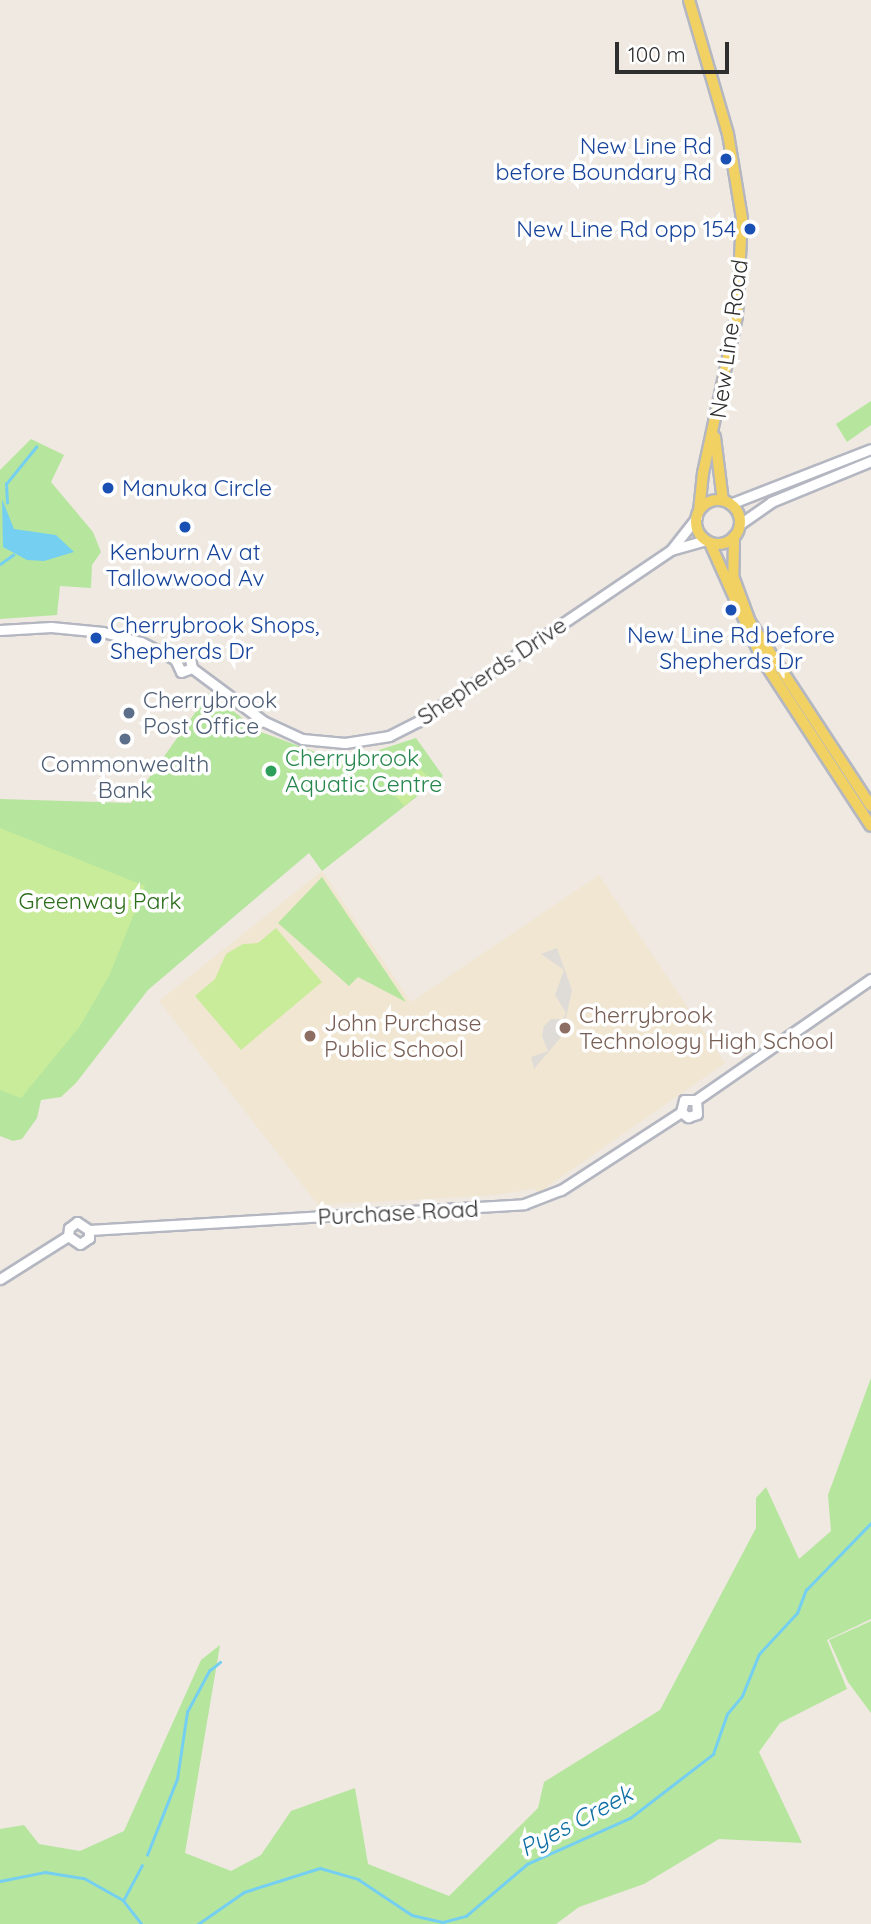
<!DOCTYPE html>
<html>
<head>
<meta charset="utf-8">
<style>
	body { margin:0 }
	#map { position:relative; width:871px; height:1924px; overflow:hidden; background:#efe9e1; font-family:Quicksand,sans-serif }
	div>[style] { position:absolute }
	.education>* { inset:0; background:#f0e6d1 }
	.green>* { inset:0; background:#b6e59e }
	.pitch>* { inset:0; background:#c9ec9a; transform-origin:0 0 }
	.plaza>* { inset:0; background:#dfdcd8 }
	.water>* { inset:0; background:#75cff0 }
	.stream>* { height:2.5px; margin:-1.25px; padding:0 1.25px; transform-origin:1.25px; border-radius:1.25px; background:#75cff0 }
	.roads { filter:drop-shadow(2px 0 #b4b7c1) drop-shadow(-2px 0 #b4b7c1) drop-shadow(0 2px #b4b7c1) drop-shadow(0 -2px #b4b7c1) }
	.secondary>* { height:9px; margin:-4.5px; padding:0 4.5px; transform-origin:4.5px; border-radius:4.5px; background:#fff }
	.primary>* { height:10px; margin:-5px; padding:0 5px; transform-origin:5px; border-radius:5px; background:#f2d163 }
	.primary>.ring { margin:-5px; padding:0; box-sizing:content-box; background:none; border:10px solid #f2d163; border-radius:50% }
	.dots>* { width:19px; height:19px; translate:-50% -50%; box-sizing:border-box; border:4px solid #fff; border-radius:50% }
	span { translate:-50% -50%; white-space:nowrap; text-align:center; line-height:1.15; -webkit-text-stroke:7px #fff; paint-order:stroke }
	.transit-label { font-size:23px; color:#164399 }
	.right { translate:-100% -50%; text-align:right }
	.left { translate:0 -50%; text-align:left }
	.street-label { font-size:23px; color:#2e2e2e }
	.service-label { font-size:23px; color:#4e5e75 }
	.leisure-label { font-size:23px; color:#27864d }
	.park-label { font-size:23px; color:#2c6e1b }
	.education-label { font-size:23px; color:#785e54 }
	.water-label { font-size:24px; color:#0d6fa3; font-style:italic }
	.scale { position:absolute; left:615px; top:42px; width:114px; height:32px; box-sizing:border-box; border:4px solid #2e2e2e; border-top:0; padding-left:9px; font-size:21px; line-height:24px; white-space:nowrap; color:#2e2e2e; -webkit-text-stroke:5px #fff; paint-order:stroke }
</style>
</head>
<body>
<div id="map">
	<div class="education">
		<div style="clip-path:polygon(322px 871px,411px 1002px,599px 875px,725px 1063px,538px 1193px,535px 1188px,497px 1195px,318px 1205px,159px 1001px)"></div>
	</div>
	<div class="green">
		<div style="clip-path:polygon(871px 401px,871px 425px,847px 442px,836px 424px)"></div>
		<div style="clip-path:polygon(31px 439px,64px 455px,51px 482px,93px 532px,101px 552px,92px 565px,91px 588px,60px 586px,57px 615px,0 619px,0 470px)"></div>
		<div style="clip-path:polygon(209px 693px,261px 732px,318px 753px,370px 753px,416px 738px,443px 776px,322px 871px,309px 853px,148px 990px,76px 1083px,61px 1097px,41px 1100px,37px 1118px,22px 1139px,13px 1141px,0 1136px,0 799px,131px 803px)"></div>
		<div style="clip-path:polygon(322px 877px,406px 1002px,358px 977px,349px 986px,278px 923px)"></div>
		<div style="clip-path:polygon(871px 1378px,871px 1619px,827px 1640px,847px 1689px,780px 1723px,759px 1752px,802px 1843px,719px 1839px,644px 1884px,579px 1907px,556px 1924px,0 1924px,0 1829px,24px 1825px,39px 1844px,80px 1851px,124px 1831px,201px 1660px,220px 1645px,185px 1853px,231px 1871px,261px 1855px,291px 1811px,355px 1788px,368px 1864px,449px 1896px,538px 1808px,544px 1782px,660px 1710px,756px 1528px,756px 1498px,766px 1487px,799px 1559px,831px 1531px,828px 1495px)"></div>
		<div style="clip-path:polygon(871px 1621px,871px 1713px,848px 1682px,829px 1640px)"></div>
	</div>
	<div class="pitch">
		<div style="left:419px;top:768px;width:17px;height:37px;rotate:45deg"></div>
		<div style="clip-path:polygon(0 828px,145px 886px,109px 976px,80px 1026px,21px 1098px,0 1090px)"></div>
		<div style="clip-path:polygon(276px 928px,322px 982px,241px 1050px,195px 996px,215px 979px,226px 954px,243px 944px,258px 943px)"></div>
	</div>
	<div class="plaza">
		<div style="clip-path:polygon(557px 948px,572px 990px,562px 1036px,534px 1069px,531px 1057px,548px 1051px,542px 1036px,544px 1026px,551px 1019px,563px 1019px,566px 1013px,555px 995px,564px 970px,541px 954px)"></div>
	</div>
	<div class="water">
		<div style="clip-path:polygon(2px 499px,14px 529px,56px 535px,74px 552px,44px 561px,27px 560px,3px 547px)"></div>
	</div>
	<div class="stream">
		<div style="left:7px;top:503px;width:19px;rotate:-93deg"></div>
		<div style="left:6px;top:484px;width:48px;rotate:-51deg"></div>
		<div style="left:0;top:564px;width:16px;rotate:-35deg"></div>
		<div style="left:147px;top:1855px;width:82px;rotate:-68.5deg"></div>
		<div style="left:177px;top:1779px;width:68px;rotate:-81.5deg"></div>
		<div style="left:187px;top:1712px;width:47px;rotate:-61.8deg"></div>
		<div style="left:209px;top:1671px;width:14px;rotate:-39deg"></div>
		<div style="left:0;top:1881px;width:46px;rotate:-11.3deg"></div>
		<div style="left:45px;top:1872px;width:39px;rotate:9deg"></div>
		<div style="left:84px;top:1878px;width:45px;rotate:29.4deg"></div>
		<div style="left:123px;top:1900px;width:31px;rotate:52deg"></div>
		<div style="left:124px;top:1899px;width:38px;rotate:-62deg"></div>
		<div style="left:198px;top:1924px;width:56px;rotate:-34.8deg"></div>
		<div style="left:244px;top:1892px;width:80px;rotate:-17.5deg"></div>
		<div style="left:320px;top:1868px;width:40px;rotate:16deg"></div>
		<div style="left:358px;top:1879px;width:65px;rotate:33.7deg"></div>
		<div style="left:412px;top:1915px;width:32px;rotate:13deg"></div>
		<div style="left:443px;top:1922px;width:24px;rotate:-15deg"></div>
		<div style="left:466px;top:1916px;width:80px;rotate:-40.4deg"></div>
		<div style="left:527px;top:1864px;width:113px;rotate:-24.1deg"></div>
		<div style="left:630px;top:1818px;width:105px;rotate:-37.6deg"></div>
		<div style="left:713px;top:1754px;width:42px;rotate:-70.7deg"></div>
		<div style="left:727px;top:1714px;width:23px;rotate:-50deg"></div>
		<div style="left:742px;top:1696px;width:45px;rotate:-68deg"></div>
		<div style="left:759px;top:1654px;width:56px;rotate:-47.2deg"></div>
		<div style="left:797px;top:1613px;width:25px;rotate:-69deg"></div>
		<div style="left:806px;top:1590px;width:93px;rotate:-45.9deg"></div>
	</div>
	<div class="roads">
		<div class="secondary">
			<div style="left:730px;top:504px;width:151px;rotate:-21.3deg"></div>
			<div style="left:740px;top:524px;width:38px;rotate:-35deg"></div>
			<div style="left:771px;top:502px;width:108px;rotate:-22.3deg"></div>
			<div style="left:671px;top:550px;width:42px;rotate:-51.8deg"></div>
			<div style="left:0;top:630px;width:51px;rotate:-3.4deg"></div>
			<div style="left:51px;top:627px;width:52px;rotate:5.5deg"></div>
			<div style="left:103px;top:632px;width:39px;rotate:15deg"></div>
			<div style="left:141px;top:642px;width:38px;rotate:27deg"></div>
			<div style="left:175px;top:659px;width:15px;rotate:-20deg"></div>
			<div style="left:189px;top:654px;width:14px;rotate:78deg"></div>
			<div style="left:175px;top:659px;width:14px;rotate:65deg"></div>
			<div style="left:181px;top:672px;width:12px;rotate:-20deg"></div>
			<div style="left:192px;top:668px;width:89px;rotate:36.7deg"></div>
			<div style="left:263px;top:721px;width:43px;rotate:24.8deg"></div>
			<div style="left:302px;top:739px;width:43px;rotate:5.3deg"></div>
			<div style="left:345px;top:743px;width:45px;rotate:-9deg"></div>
			<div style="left:389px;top:736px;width:31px;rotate:-27deg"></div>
			<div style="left:417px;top:722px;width:307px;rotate:-34.1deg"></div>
			<div style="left:671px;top:550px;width:36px;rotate:-16deg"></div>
			<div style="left:696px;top:1100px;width:213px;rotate:-34.7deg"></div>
			<div style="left:681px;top:1112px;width:9px;rotate:36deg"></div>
			<div style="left:688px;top:1117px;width:9px;rotate:-18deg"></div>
			<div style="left:697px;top:1114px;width:14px;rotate:-94deg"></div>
			<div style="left:681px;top:1112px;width:12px;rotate:-76deg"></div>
			<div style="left:684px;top:1100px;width:12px"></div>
			<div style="left:89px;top:1230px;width:436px;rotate:-3.4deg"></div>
			<div style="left:524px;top:1204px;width:40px;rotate:-21deg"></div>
			<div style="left:561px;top:1190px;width:143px;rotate:-33deg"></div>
			<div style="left:68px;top:1236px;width:8px;rotate:-83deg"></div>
			<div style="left:69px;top:1228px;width:10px;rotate:-37deg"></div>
			<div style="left:77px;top:1222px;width:14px;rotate:34deg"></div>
			<div style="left:68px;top:1236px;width:14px;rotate:34deg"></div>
			<div style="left:80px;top:1244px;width:11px;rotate:-34deg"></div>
			<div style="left:89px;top:1238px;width:8px;rotate:-90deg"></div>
			<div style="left:0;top:1279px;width:80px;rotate:-32.3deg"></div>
		</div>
		<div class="primary">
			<div style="left:689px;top:0;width:140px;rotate:73.8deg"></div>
			<div style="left:728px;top:134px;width:86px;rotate:80.6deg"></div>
			<div style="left:742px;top:219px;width:97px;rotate:93deg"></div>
			<div style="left:737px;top:316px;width:161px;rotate:102.2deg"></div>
			<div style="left:703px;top:473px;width:37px;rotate:96deg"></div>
			<div style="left:715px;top:437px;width:64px;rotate:82.9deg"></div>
			<div class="ring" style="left:696px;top:500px;width:34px;height:34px"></div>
			<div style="left:734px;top:537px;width:39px;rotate:91deg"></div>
			<div style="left:733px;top:576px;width:49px;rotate:69.7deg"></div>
			<div style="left:750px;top:622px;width:220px;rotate:56.7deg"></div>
			<div style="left:710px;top:543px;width:127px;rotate:65.9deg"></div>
			<div style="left:762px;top:659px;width:199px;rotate:56.9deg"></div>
		</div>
	</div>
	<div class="dots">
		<div style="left:726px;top:159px;background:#1a4fb4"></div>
		<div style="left:750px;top:229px;background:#1a4fb4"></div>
		<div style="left:108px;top:488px;background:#1a4fb4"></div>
		<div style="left:185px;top:527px;background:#1a4fb4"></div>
		<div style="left:731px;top:610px;background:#1a4fb4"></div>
		<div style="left:96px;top:638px;background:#1a4fb4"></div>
		<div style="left:129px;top:713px;background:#5c6f8a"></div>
		<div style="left:125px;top:739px;background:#5c6f8a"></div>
		<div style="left:271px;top:771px;background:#2e9e5b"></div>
		<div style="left:565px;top:1028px;background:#8d6e63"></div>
		<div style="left:310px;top:1036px;background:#8d6e63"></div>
	</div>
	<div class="transit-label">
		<span class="right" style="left:712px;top:159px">New Line Rd<br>before Boundary Rd</span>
		<span class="right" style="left:736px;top:229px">New Line Rd opp 154</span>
		<span class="left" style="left:122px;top:488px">Manuka Circle</span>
		<span style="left:185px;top:565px">Kenburn Av at<br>Tallowwood Av</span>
		<span class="left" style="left:110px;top:638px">Cherrybrook Shops,<br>Shepherds Dr</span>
		<span style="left:731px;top:648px">New Line Rd before<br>Shepherds Dr</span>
	</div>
	<div class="street-label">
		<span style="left:729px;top:339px;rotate:-82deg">New Line Road</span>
		<span style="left:492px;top:671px;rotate:-34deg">Shepherds Drive</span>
		<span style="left:398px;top:1213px;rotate:-3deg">Purchase Road</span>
	</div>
	<div class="service-label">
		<span class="left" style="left:143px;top:713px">Cherrybrook<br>Post Office</span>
		<span style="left:125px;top:777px">Commonwealth<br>Bank</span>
	</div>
	<div class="leisure-label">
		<span class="left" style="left:285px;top:771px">Cherrybrook<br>Aquatic Centre</span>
	</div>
	<div class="park-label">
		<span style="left:100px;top:901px">Greenway Park</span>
	</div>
	<div class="education-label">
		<span class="left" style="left:579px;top:1028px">Cherrybrook<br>Technology High School</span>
		<span class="left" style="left:324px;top:1036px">John Purchase<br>Public School</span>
	</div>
	<div class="water-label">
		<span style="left:576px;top:1821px;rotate:-28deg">Pyes Creek</span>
	</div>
	<div class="scale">100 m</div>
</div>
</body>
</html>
